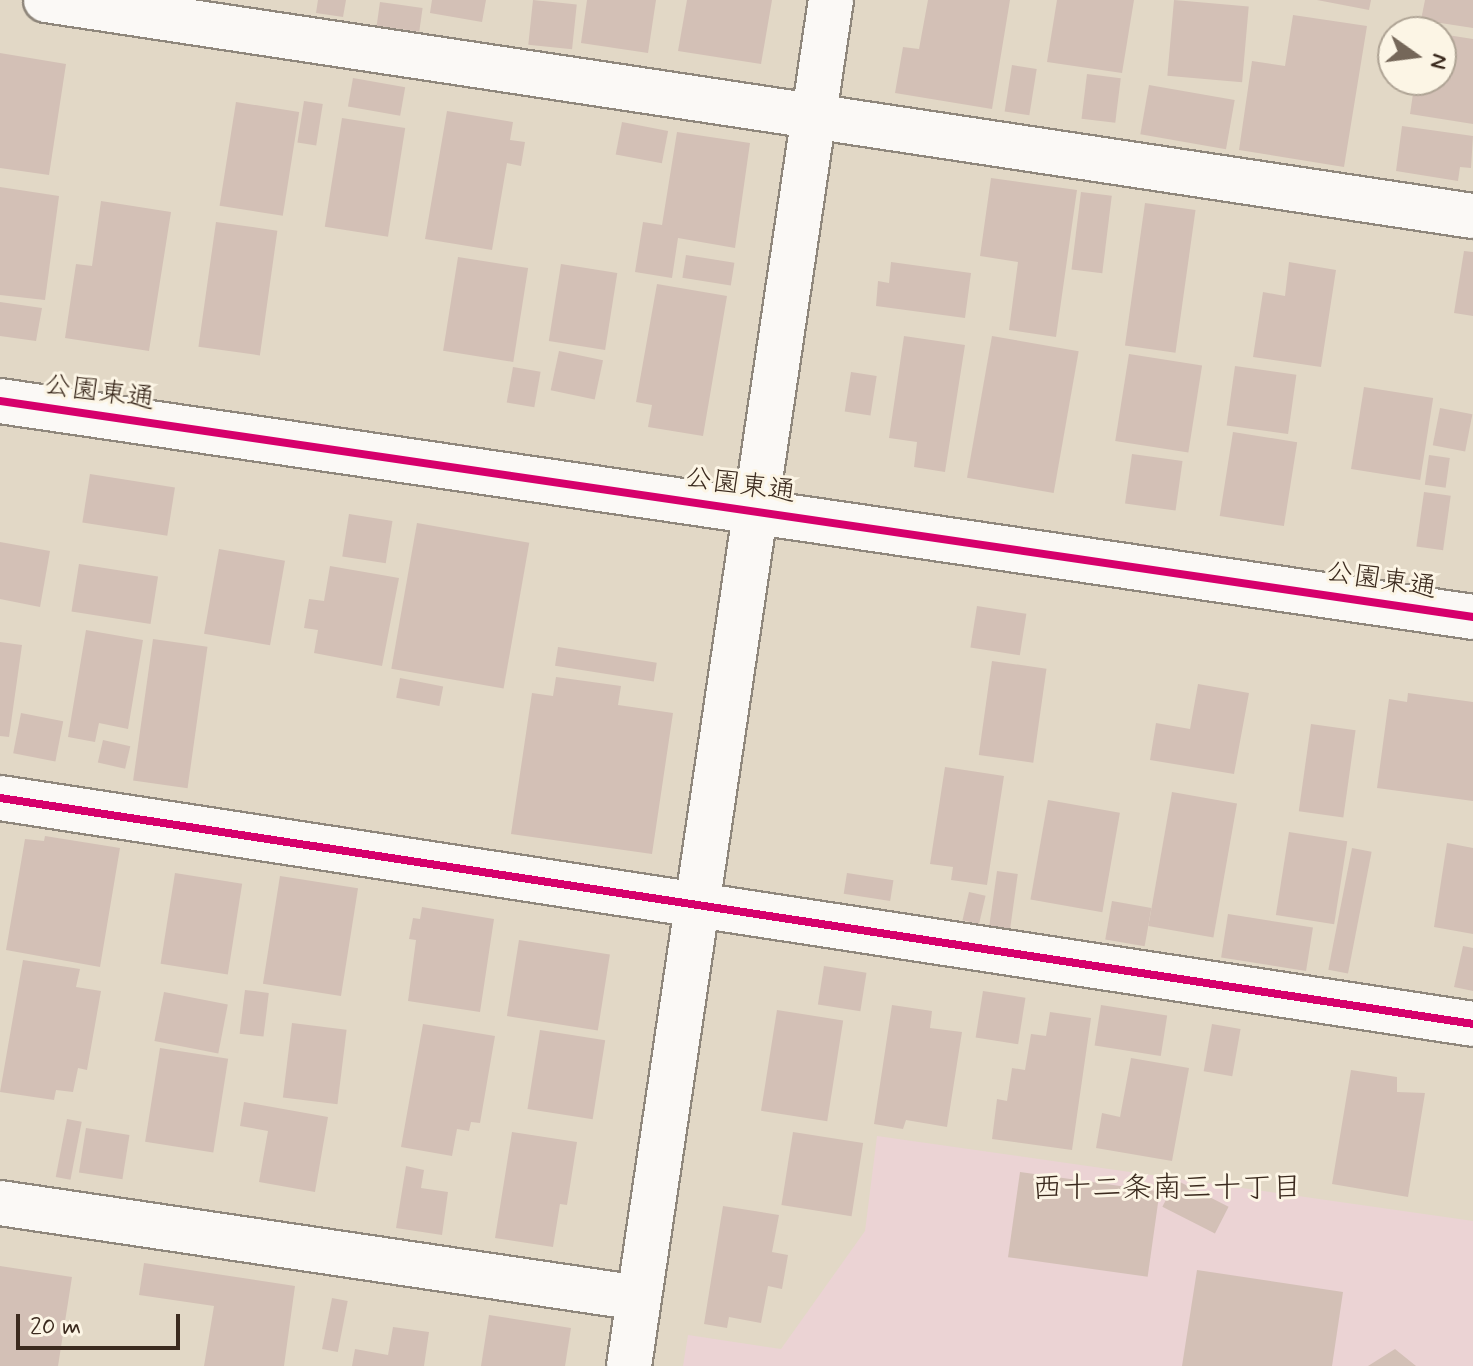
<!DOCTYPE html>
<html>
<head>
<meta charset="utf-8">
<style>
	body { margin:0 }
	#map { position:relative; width:1473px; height:1366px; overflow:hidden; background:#e2d8c6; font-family:Mynerve,"Klee One",sans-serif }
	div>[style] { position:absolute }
	.built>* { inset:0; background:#ebd3d4 }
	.building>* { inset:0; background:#d3c0b6; transform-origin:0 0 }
	.roads { filter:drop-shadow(2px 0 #8f877c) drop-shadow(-2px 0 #8f877c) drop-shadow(0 2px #8f877c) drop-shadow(0 -2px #8f877c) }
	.minor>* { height:44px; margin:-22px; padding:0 22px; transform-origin:22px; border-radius:22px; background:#fbf9f6 }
	.tertiary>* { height:44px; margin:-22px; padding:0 22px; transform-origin:22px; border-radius:22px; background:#fbf9f6 }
	.cycleway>* { height:8px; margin:-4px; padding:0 4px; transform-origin:4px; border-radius:4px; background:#d6006c }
	span { translate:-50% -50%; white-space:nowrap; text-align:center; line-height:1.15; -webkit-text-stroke:6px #fcf5e5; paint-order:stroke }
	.street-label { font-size:28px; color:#3b2a1e }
	.neighbourhood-label { font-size:30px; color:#3b2a1e }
	.north { position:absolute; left:1377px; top:16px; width:80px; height:80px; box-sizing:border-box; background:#fcf5e5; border:2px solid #afa495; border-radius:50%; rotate:104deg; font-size:22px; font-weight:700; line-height:32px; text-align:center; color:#3b2a1e }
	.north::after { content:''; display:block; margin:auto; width:28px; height:36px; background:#756759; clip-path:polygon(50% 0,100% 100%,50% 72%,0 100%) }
	.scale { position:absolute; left:16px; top:1314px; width:164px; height:36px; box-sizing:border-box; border:4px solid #3b2a1e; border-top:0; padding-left:10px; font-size:24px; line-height:28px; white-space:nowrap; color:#3b2a1e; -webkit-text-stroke:6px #fcf5e5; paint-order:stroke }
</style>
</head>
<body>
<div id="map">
	<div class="built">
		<div style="clip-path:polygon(877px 1136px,1473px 1221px,1473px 1366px,683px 1366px,688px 1335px,781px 1349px,865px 1231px)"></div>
	</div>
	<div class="building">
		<div style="clip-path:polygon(318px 0,346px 0,343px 17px,316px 13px)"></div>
		<div style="clip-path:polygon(432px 0,486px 0,482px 22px,430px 13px)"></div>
		<div style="left:533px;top:0;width:44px;height:45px;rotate:6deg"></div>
		<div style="clip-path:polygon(587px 0,656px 0,648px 53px,581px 43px)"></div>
		<div style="clip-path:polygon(687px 0,772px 0,761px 64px,678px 51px)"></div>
		<div style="clip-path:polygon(928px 0,1010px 0,992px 109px,895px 93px,903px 47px,919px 49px)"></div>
		<div style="clip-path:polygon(1057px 0,1134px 0,1122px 73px,1047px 62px)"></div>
		<div style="left:1174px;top:0;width:75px;height:76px;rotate:5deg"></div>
		<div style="clip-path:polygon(1317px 0,1371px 0,1369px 10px)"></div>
		<div style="clip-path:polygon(1425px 0,1473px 0,1473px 28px,1421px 20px)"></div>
		<div style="left:380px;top:2px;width:43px;height:24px;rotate:8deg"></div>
		<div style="clip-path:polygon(1293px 15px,1367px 26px,1344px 167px,1239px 150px,1252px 61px,1285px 66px)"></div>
		<div style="clip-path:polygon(1441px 34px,1473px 39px,1473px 124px,1410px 114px,1415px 80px,1441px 80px)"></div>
		<div style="clip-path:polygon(0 53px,66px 64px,49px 175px,0 168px)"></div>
		<div style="left:1012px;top:65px;width:25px;height:47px;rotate:9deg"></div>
		<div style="left:1087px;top:74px;width:34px;height:45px;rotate:7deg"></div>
		<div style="left:353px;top:78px;width:53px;height:29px;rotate:10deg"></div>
		<div style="left:1149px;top:85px;width:87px;height:50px;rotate:10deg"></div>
		<div style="left:304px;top:101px;width:19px;height:42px;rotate:9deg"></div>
		<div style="left:236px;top:102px;width:64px;height:105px;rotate:9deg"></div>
		<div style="clip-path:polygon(447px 111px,513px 122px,510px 140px,525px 142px,521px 166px,507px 163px,492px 250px,425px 239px)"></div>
		<div style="left:342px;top:118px;width:64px;height:110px;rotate:9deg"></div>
		<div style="left:622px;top:122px;width:47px;height:33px;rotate:11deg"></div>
		<div style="clip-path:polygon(1402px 126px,1473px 136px,1471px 168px,1460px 167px,1458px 181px,1396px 171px)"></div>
		<div style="clip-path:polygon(677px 132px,750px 143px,735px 248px,678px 238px,672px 278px,635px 272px,643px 222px,662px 225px)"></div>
		<div style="clip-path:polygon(991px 178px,1077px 190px,1056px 337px,1009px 330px,1018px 262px,980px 256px)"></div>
		<div style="clip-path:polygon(0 187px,59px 196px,45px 300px,0 295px)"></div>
		<div style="left:1081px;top:192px;width:31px;height:78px;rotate:7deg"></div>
		<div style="clip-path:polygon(101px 201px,171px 212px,149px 351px,65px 338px,76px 264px,92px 266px)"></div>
		<div style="left:1145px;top:203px;width:51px;height:144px;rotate:8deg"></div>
		<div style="left:216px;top:222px;width:62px;height:126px;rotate:8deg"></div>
		<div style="clip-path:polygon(1464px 251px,1473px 252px,1473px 316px,1454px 313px)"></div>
		<div style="left:686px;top:255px;width:49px;height:23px;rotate:9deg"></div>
		<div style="left:458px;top:257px;width:71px;height:95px;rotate:9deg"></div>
		<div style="clip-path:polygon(891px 262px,971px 273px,965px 318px,876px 306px,878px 281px,889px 283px)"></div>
		<div style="clip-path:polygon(1289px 262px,1336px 270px,1321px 367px,1253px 357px,1263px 292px,1285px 296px)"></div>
		<div style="left:561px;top:264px;width:57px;height:78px;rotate:9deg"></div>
		<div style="clip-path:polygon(657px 284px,727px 296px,703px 436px,648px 427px,652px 405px,636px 402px)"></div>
		<div style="clip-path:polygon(0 302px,42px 308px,36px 341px,0 336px)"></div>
		<div style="clip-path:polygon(904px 336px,965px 345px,945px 472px,914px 467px,917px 442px,889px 438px)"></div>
		<div style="left:992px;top:336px;width:88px;height:144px;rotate:10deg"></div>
		<div style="left:559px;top:351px;width:45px;height:40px;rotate:12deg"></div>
		<div style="left:1129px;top:354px;width:74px;height:88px;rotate:9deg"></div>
		<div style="left:1235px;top:366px;width:62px;height:60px;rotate:8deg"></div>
		<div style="left:513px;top:367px;width:28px;height:36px;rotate:10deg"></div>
		<div style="left:851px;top:372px;width:26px;height:40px;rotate:9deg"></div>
		<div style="left:1364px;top:387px;width:70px;height:83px;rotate:9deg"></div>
		<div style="left:1440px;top:408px;width:33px;height:38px;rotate:11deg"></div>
		<div style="left:1233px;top:432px;width:65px;height:85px;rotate:9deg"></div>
		<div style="left:1132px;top:454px;width:51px;height:50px;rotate:8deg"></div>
		<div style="left:1429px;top:455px;width:21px;height:30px;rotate:8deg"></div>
		<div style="left:90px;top:474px;width:86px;height:49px;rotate:9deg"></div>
		<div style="left:1424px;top:492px;width:27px;height:55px;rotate:8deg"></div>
		<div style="left:349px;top:514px;width:44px;height:43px;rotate:9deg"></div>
		<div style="left:417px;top:523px;width:114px;height:148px;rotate:10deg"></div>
		<div style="clip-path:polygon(0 542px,50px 551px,40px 607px,0 599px)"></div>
		<div style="left:219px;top:549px;width:67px;height:86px;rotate:10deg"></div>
		<div style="left:79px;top:564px;width:80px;height:48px;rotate:9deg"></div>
		<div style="clip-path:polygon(330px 566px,399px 578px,382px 666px,314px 653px,318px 630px,304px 628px,309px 599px,324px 601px)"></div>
		<div style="left:977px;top:606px;width:50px;height:42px;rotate:9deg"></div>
		<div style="clip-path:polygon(86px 630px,143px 640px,128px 729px,99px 723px,95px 742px,68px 737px)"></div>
		<div style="left:153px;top:639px;width:55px;height:143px;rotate:8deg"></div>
		<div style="clip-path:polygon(0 642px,22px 645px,9px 737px,0 736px)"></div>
		<div style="left:558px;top:647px;width:100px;height:19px;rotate:9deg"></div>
		<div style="left:992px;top:661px;width:55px;height:95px;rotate:8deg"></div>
		<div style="clip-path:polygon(556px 677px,621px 686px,618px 705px,673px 713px,652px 854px,511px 834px,532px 693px,553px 696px)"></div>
		<div style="left:400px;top:678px;width:44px;height:20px;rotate:11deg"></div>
		<div style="clip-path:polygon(1198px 684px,1249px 693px,1234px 774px,1150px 760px,1156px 723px,1190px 729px)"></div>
		<div style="clip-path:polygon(1408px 693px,1473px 702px,1473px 801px,1377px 788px,1389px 699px,1407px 702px)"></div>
		<div style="left:21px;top:713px;width:43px;height:41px;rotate:11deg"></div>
		<div style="left:1311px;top:724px;width:45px;height:88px;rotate:8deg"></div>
		<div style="left:103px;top:740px;width:28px;height:23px;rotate:13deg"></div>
		<div style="clip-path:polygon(945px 767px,1004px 776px,987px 885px,951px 880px,953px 867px,930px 864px)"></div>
		<div style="left:1172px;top:792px;width:66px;height:136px;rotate:10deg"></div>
		<div style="left:1048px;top:800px;width:73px;height:101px;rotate:10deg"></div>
		<div style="left:1289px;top:832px;width:59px;height:84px;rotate:9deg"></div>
		<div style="clip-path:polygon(45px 836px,120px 848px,100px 967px,6px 950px,25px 839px,44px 841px)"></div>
		<div style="clip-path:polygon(1447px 843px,1473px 848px,1473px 934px,1434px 927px)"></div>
		<div style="left:1352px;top:848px;width:20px;height:124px;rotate:11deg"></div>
		<div style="left:997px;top:871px;width:21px;height:56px;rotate:8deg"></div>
		<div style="left:175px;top:873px;width:68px;height:92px;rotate:9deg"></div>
		<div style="left:847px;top:873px;width:47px;height:21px;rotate:9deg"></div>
		<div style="left:280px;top:876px;width:79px;height:109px;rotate:9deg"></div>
		<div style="left:969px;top:892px;width:17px;height:29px;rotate:13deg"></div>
		<div style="left:1112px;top:901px;width:40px;height:39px;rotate:10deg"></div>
		<div style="clip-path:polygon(422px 907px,494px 919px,480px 1012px,408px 1001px,416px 940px,409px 939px,413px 918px,420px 919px)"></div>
		<div style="left:1228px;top:914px;width:86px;height:44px;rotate:9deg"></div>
		<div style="left:519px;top:940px;width:92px;height:77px;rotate:9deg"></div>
		<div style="clip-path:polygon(1463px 946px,1473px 948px,1473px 991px,1454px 987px)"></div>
		<div style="clip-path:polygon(23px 960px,80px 969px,76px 987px,101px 991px,87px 1070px,78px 1068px,73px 1092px,56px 1090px,54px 1100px,0 1092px)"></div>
		<div style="left:824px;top:966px;width:43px;height:39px;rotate:9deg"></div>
		<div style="left:245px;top:990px;width:24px;height:44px;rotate:7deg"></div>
		<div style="left:983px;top:991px;width:43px;height:47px;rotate:9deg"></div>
		<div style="left:164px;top:992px;width:65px;height:50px;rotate:11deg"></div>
		<div style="clip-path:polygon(892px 1005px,932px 1011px,930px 1028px,962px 1032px,947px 1127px,906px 1120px,903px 1129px,874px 1124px)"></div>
		<div style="left:1101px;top:1005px;width:67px;height:41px;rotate:9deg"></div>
		<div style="left:777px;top:1010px;width:67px;height:102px;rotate:9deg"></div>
		<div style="clip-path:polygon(1050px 1012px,1091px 1018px,1072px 1150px,992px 1139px,997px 1099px,1007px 1101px,1012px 1068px,1025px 1070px,1031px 1034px,1046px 1036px)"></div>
		<div style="left:292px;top:1023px;width:55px;height:75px;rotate:7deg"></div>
		<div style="clip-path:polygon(423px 1024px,495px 1036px,480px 1123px,471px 1122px,469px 1131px,457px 1129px,452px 1156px,401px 1147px)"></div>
		<div style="left:1212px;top:1024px;width:29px;height:48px;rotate:10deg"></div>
		<div style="left:540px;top:1030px;width:66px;height:80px;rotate:9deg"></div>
		<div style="left:160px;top:1048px;width:69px;height:95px;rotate:9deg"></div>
		<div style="clip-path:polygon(1131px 1058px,1189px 1068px,1172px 1161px,1096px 1148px,1102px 1113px,1120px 1117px)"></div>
		<div style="clip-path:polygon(1351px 1070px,1397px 1077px,1397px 1092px,1425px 1093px,1408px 1197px,1332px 1184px)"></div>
		<div style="clip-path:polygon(244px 1102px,328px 1117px,315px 1192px,259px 1182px,268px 1131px,240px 1126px)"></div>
		<div style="left:67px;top:1119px;width:15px;height:59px;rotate:11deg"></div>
		<div style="left:86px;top:1128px;width:44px;height:45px;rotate:9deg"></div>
		<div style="clip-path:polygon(512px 1132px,577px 1142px,567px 1205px,560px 1204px,553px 1247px,495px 1238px)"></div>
		<div style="left:793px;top:1132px;width:71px;height:74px;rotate:9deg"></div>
		<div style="clip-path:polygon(406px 1166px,424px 1170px,421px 1188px,448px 1192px,442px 1235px,396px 1228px)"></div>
		<div style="left:1020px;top:1172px;width:141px;height:86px;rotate:8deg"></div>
		<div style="left:1176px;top:1180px;width:59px;height:30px;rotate:27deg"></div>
		<div style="clip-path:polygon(723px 1206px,779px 1215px,772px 1252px,788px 1255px,782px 1289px,768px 1286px,761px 1323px,729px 1317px,727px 1328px,704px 1324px)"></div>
		<div style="clip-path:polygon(144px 1263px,295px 1286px,284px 1366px,204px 1366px,214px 1306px,139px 1295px)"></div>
		<div style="clip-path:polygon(0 1266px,72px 1277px,58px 1366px,0 1366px)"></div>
		<div style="clip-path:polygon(1197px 1270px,1343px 1292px,1332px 1366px,1182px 1366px)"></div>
		<div style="left:332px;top:1298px;width:16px;height:52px;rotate:11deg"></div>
		<div style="clip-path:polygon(489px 1315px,571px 1328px,565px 1366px,481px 1366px)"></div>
		<div style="clip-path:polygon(393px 1327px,429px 1332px,424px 1366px,352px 1366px,355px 1349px,388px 1355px)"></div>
		<div style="clip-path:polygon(1395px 1349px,1416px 1366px,1368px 1366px)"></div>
	</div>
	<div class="roads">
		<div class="minor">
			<div style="left:46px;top:0;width:1443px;rotate:8.61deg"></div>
			<div style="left:0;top:798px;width:1490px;rotate:8.72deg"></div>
			<div style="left:0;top:1203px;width:646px;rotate:8.46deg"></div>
			<div style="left:629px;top:1366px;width:1381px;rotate:-81.59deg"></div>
		</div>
		<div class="tertiary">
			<div style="left:0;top:401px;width:1489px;rotate:8.34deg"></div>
		</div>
	</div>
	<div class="cycleway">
		<div style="left:0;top:401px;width:1489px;rotate:8.34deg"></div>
		<div style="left:0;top:798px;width:1490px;rotate:8.72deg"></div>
	</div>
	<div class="street-label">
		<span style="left:99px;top:393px;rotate:8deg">公園東通</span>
		<span style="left:740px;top:486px;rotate:8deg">公園東通</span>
		<span style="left:1381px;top:581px;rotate:9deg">公園東通</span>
	</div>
	<div class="neighbourhood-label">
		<span style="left:1167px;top:1189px">西十二条南三十丁目</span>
	</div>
	<div class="north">N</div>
	<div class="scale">20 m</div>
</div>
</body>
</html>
